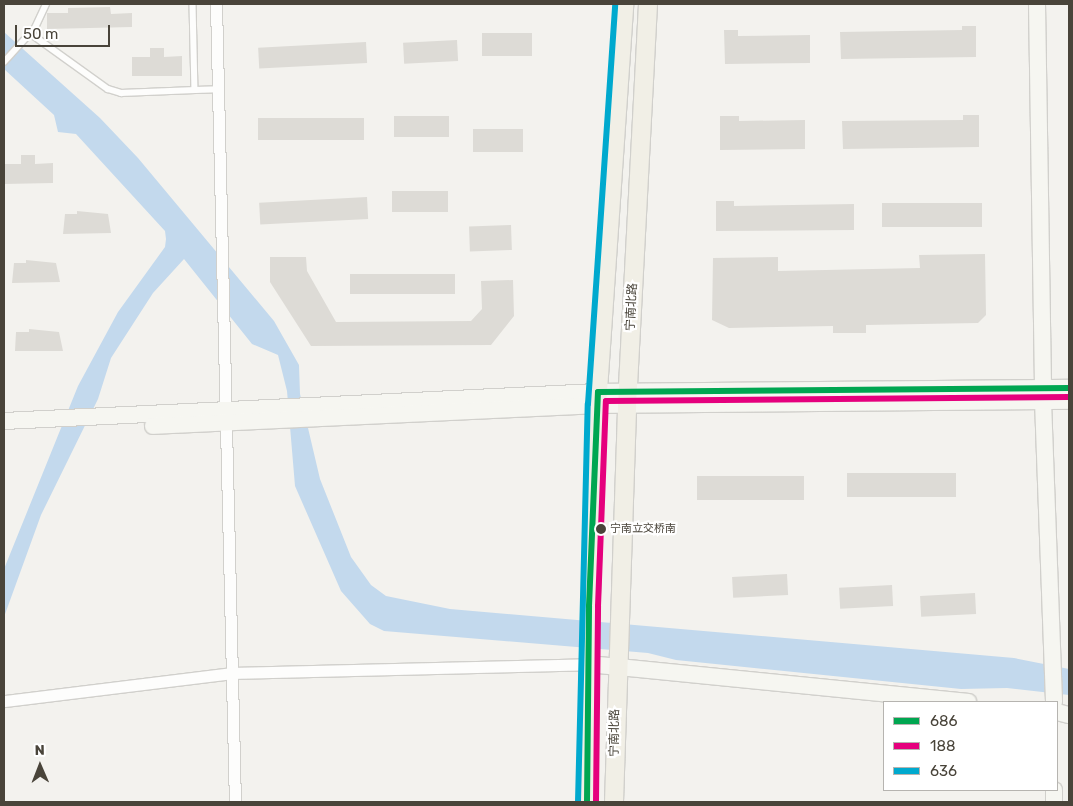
<!DOCTYPE html>
<html>
<head>
<meta charset="utf-8">
<style>
	body { margin:0 }
	#map { position:relative; width:1073px; height:806px; overflow:hidden; background:#f3f2ee; font-family:Rubik,"Noto Sans SC",sans-serif }
	div>[style] { position:absolute }
	.water>* { inset:0; background:#c3d9ed }
	.building>* { inset:0; background:#dddbd6; transform-origin:0 0 }
	.roads { filter:drop-shadow(1px 0 #d1d0cc) drop-shadow(-1px 0 #d1d0cc) drop-shadow(0 1px #d1d0cc) drop-shadow(0 -1px #d1d0cc) }
	.lane>* { height:5.5px; margin:-2.75px; padding:0 2.75px; transform-origin:2.75px; border-radius:2.75px; background:#fdfdfc }
	.street>* { height:11px; margin:-5.5px; padding:0 5.5px; transform-origin:5.5px; border-radius:5.5px; background:#fdfdfc }
	.secondary>* { height:16px; margin:-8px; padding:0 8px; transform-origin:8px; border-radius:8px; background:#f6f6f1 }
	.primary>* { height:18px; margin:-9px; padding:0 9px; transform-origin:9px; border-radius:9px; background:#f1efe6 }
	.bus-1>* { height:6px; margin:-3px; padding:0 3px; transform-origin:3px; border-radius:3px; background:#00a651 }
	.bus-2>* { height:6px; margin:-3px; padding:0 3px; transform-origin:3px; border-radius:3px; background:#e5007d }
	.bus-3>* { height:6px; margin:-3px; padding:0 3px; transform-origin:3px; border-radius:3px; background:#00a9ce }
	.dots>* { width:14px; height:14px; translate:-50% -50%; box-sizing:border-box; border:2px solid #fff; border-radius:50% }
	span { translate:-50% -50%; white-space:nowrap; text-align:center; line-height:1.15; -webkit-text-stroke:4.5px #fff; paint-order:stroke }
	.bus-label { font-size:11px; color:#49443a }
	.left { translate:0 -50%; text-align:left }
	.street-label { font-size:12px; color:#49443a }
	.frame { position:absolute; inset:0; border:5px solid #49443a; pointer-events:none }
	.legend { position:absolute; left:883px; top:701px; width:175px; height:90px; box-sizing:border-box; background:#fff; border:1px solid #b6b4b0; margin:0; padding:6px 9px; list-style:none; font-size:15px; color:#49443a }
	.legend li { display:flex; align-items:center; gap:10px; height:25px }
	.legend b { width:25px; border:1px solid #b6b4b0 }
	.north { position:absolute; left:15px; top:741px; width:50px; height:50px; -webkit-text-stroke:4px #fff; paint-order:stroke; rotate:359deg; font-size:14px; font-weight:700; line-height:20px; text-align:center; color:#49443a }
	.north::after { content:''; display:block; margin:auto; width:18px; height:22px; background:#49443a; clip-path:polygon(50% 0,100% 100%,50% 72%,0 100%) }
	.scale { position:absolute; left:15px; top:25px; width:95px; height:22px; box-sizing:border-box; border:2px solid #49443a; border-top:0; padding-left:6px; font-size:15px; line-height:18px; white-space:nowrap; color:#49443a; -webkit-text-stroke:4px #fff; paint-order:stroke }
</style>
</head>
<body>
<div id="map">
	<div class="water">
		<div style="clip-path:polygon(4px 32px,100px 118px,138px 158px,274px 321px,299px 365px,300px 394px,320px 479px,351px 557px,371px 585px,386px 596px,450px 609px,1014px 658px,1069px 669px,1069px 695px,1007px 688px,961px 689px,676px 660px,648px 653px,384px 631px,370px 624px,341px 591px,295px 486px,287px 391px,278px 355px,252px 344px,184px 259px,153px 293px,111px 358px,98px 399px,41px 515px,4px 617px,4px 569px,78px 386px,118px 312px,165px 247px,166px 239px,165px 231px,76px 134px,58px 132px,54px 115px,4px 69px)"></div>
	</div>
	<div class="building">
		<div style="clip-path:polygon(110px 7px,111px 14px,132px 13px,132px 27px,47px 29px,47px 13px,68px 13px,68px 8px)"></div>
		<div style="clip-path:polygon(962px 26px,976px 26px,976px 57px,841px 59px,840px 32px,962px 30px)"></div>
		<div style="clip-path:polygon(724px 30px,738px 30px,738px 36px,810px 35px,810px 63px,725px 64px)"></div>
		<div style="left:532px;top:33px;width:23px;height:50px;rotate:90deg"></div>
		<div style="left:457px;top:40px;width:21px;height:54px;rotate:87deg"></div>
		<div style="left:366px;top:42px;width:21px;height:108px;rotate:87deg"></div>
		<div style="clip-path:polygon(150px 48px,164px 48px,164px 57px,182px 56px,182px 76px,132px 76px,132px 57px,150px 57px)"></div>
		<div style="clip-path:polygon(963px 115px,979px 115px,979px 147px,843px 149px,842px 121px,963px 120px)"></div>
		<div style="left:449px;top:116px;width:21px;height:55px;rotate:90deg"></div>
		<div style="clip-path:polygon(720px 116px,739px 116px,739px 121px,805px 120px,805px 149px,720px 150px)"></div>
		<div style="left:364px;top:118px;width:22px;height:106px;rotate:90deg"></div>
		<div style="left:523px;top:129px;width:23px;height:50px;rotate:90deg"></div>
		<div style="clip-path:polygon(21px 155px,35px 155px,35px 164px,53px 163px,53px 183px,4px 184px,4px 164px,21px 164px)"></div>
		<div style="left:448px;top:191px;width:21px;height:56px;rotate:90deg"></div>
		<div style="left:367px;top:197px;width:22px;height:108px;rotate:87deg"></div>
		<div style="clip-path:polygon(716px 201px,734px 201px,734px 206px,854px 204px,854px 230px,716px 231px)"></div>
		<div style="left:982px;top:203px;width:24px;height:100px;rotate:90deg"></div>
		<div style="clip-path:polygon(77px 211px,108px 214px,111px 233px,63px 234px,65px 214px,77px 214px)"></div>
		<div style="left:511px;top:225px;width:25px;height:42px;rotate:88deg"></div>
		<div style="clip-path:polygon(985px 254px,986px 315px,978px 323px,866px 325px,866px 333px,833px 333px,833px 326px,729px 328px,712px 320px,713px 258px,778px 257px,778px 271px,920px 268px,919px 255px)"></div>
		<div style="clip-path:polygon(270px 257px,306px 257px,307px 271px,336px 322px,471px 321px,482px 309px,481px 281px,513px 280px,514px 316px,491px 345px,311px 346px,270px 282px)"></div>
		<div style="clip-path:polygon(26px 260px,56px 263px,60px 282px,12px 283px,14px 263px,26px 263px)"></div>
		<div style="left:455px;top:274px;width:20px;height:105px;rotate:90deg"></div>
		<div style="clip-path:polygon(29px 329px,59px 332px,63px 351px,15px 351px,16px 332px,29px 332px)"></div>
		<div style="left:956px;top:473px;width:24px;height:109px;rotate:90deg"></div>
		<div style="left:804px;top:476px;width:24px;height:107px;rotate:90deg"></div>
		<div style="left:787px;top:574px;width:21px;height:55px;rotate:87deg"></div>
		<div style="left:892px;top:585px;width:21px;height:53px;rotate:87deg"></div>
		<div style="left:975px;top:593px;width:21px;height:55px;rotate:87deg"></div>
	</div>
	<div class="roads">
		<div class="lane">
			<div style="left:193px;top:4px;width:86px;rotate:88.7deg"></div>
			<div style="left:195px;top:90px;width:23px;rotate:-2deg"></div>
			<div style="left:30px;top:33px;width:96px;rotate:35.7deg"></div>
			<div style="left:108px;top:89px;width:14px;rotate:17deg"></div>
			<div style="left:121px;top:93px;width:74px;rotate:-2.3deg"></div>
			<div style="left:4px;top:62px;width:46px;rotate:-47.6deg"></div>
			<div style="left:35px;top:28px;width:26px;rotate:-65deg"></div>
		</div>
		<div class="street">
			<div style="left:216px;top:4px;width:798px;rotate:88.64deg"></div>
			<div style="left:4px;top:701px;width:229px;rotate:-7deg"></div>
			<div style="left:231px;top:673px;width:358px;rotate:-1.4deg"></div>
		</div>
		<div class="secondary">
			<div style="left:1037px;top:4px;width:397px;rotate:89.1deg"></div>
			<div style="left:1043px;top:401px;width:301px;rotate:87.9deg"></div>
			<div style="left:4px;top:421px;width:595px;rotate:-2.8deg"></div>
			<div style="left:598px;top:392px;width:471px;rotate:-0.5deg"></div>
			<div style="left:153px;top:426px;width:444px;rotate:-2.7deg"></div>
			<div style="left:597px;top:405px;width:472px;rotate:-0.5deg"></div>
			<div style="left:589px;top:659px;width:5px;rotate:90deg"></div>
			<div style="left:589px;top:664px;width:381px;rotate:5.7deg"></div>
			<div style="left:1057px;top:712px;width:12px;rotate:14deg"></div>
			<div style="left:1054px;top:802px;width:12px;rotate:-90deg"></div>
		</div>
		<div class="primary">
			<div style="left:589px;top:659px;width:254px;rotate:-88.2deg"></div>
			<div style="left:597px;top:405px;width:402px;rotate:-86.1deg"></div>
			<div style="left:587px;top:802px;width:138px;rotate:-89.2deg"></div>
			<div style="left:614px;top:802px;width:397px;rotate:-88.1deg"></div>
			<div style="left:627px;top:405px;width:402px;rotate:-87deg"></div>
		</div>
	</div>
	<div class="bus-1">
		<div style="left:587px;top:802px;width:196px;rotate:-89.4deg"></div>
		<div style="left:589px;top:606px;width:214px;rotate:-87.6deg"></div>
		<div style="left:598px;top:392px;width:471px;rotate:-0.5deg"></div>
	</div>
	<div class="bus-2">
		<div style="left:596px;top:802px;width:196px;rotate:-89.4deg"></div>
		<div style="left:598px;top:606px;width:205px;rotate:-87.8deg"></div>
		<div style="left:606px;top:401px;width:463px;rotate:-0.5deg"></div>
	</div>
	<div class="bus-3">
		<div style="left:578px;top:802px;width:398px;rotate:-88.6deg"></div>
		<div style="left:588px;top:404px;width:401px;rotate:-86.1deg"></div>
	</div>
	<div class="dots">
		<div style="left:601px;top:529px;background:#49443a"></div>
	</div>
	<div class="bus-label">
		<span class="left" style="left:610px;top:529px">宁南立交桥南</span>
	</div>
	<div class="street-label">
		<span style="left:632px;top:307px;rotate:-87deg">宁南北路</span>
		<span style="left:615px;top:733px;rotate:-89deg">宁南北路</span>
	</div>
	<div class="frame"></div>
	<ul class="legend">
	<li><b style="height:6px;background:#00a651"></b>686</li>
	<li><b style="height:6px;background:#e5007d"></b>188</li>
	<li><b style="height:6px;background:#00a9ce"></b>636</li>
	</ul>
	<div class="north">N</div>
	<div class="scale">50 m</div>
</div>
</body>
</html>
